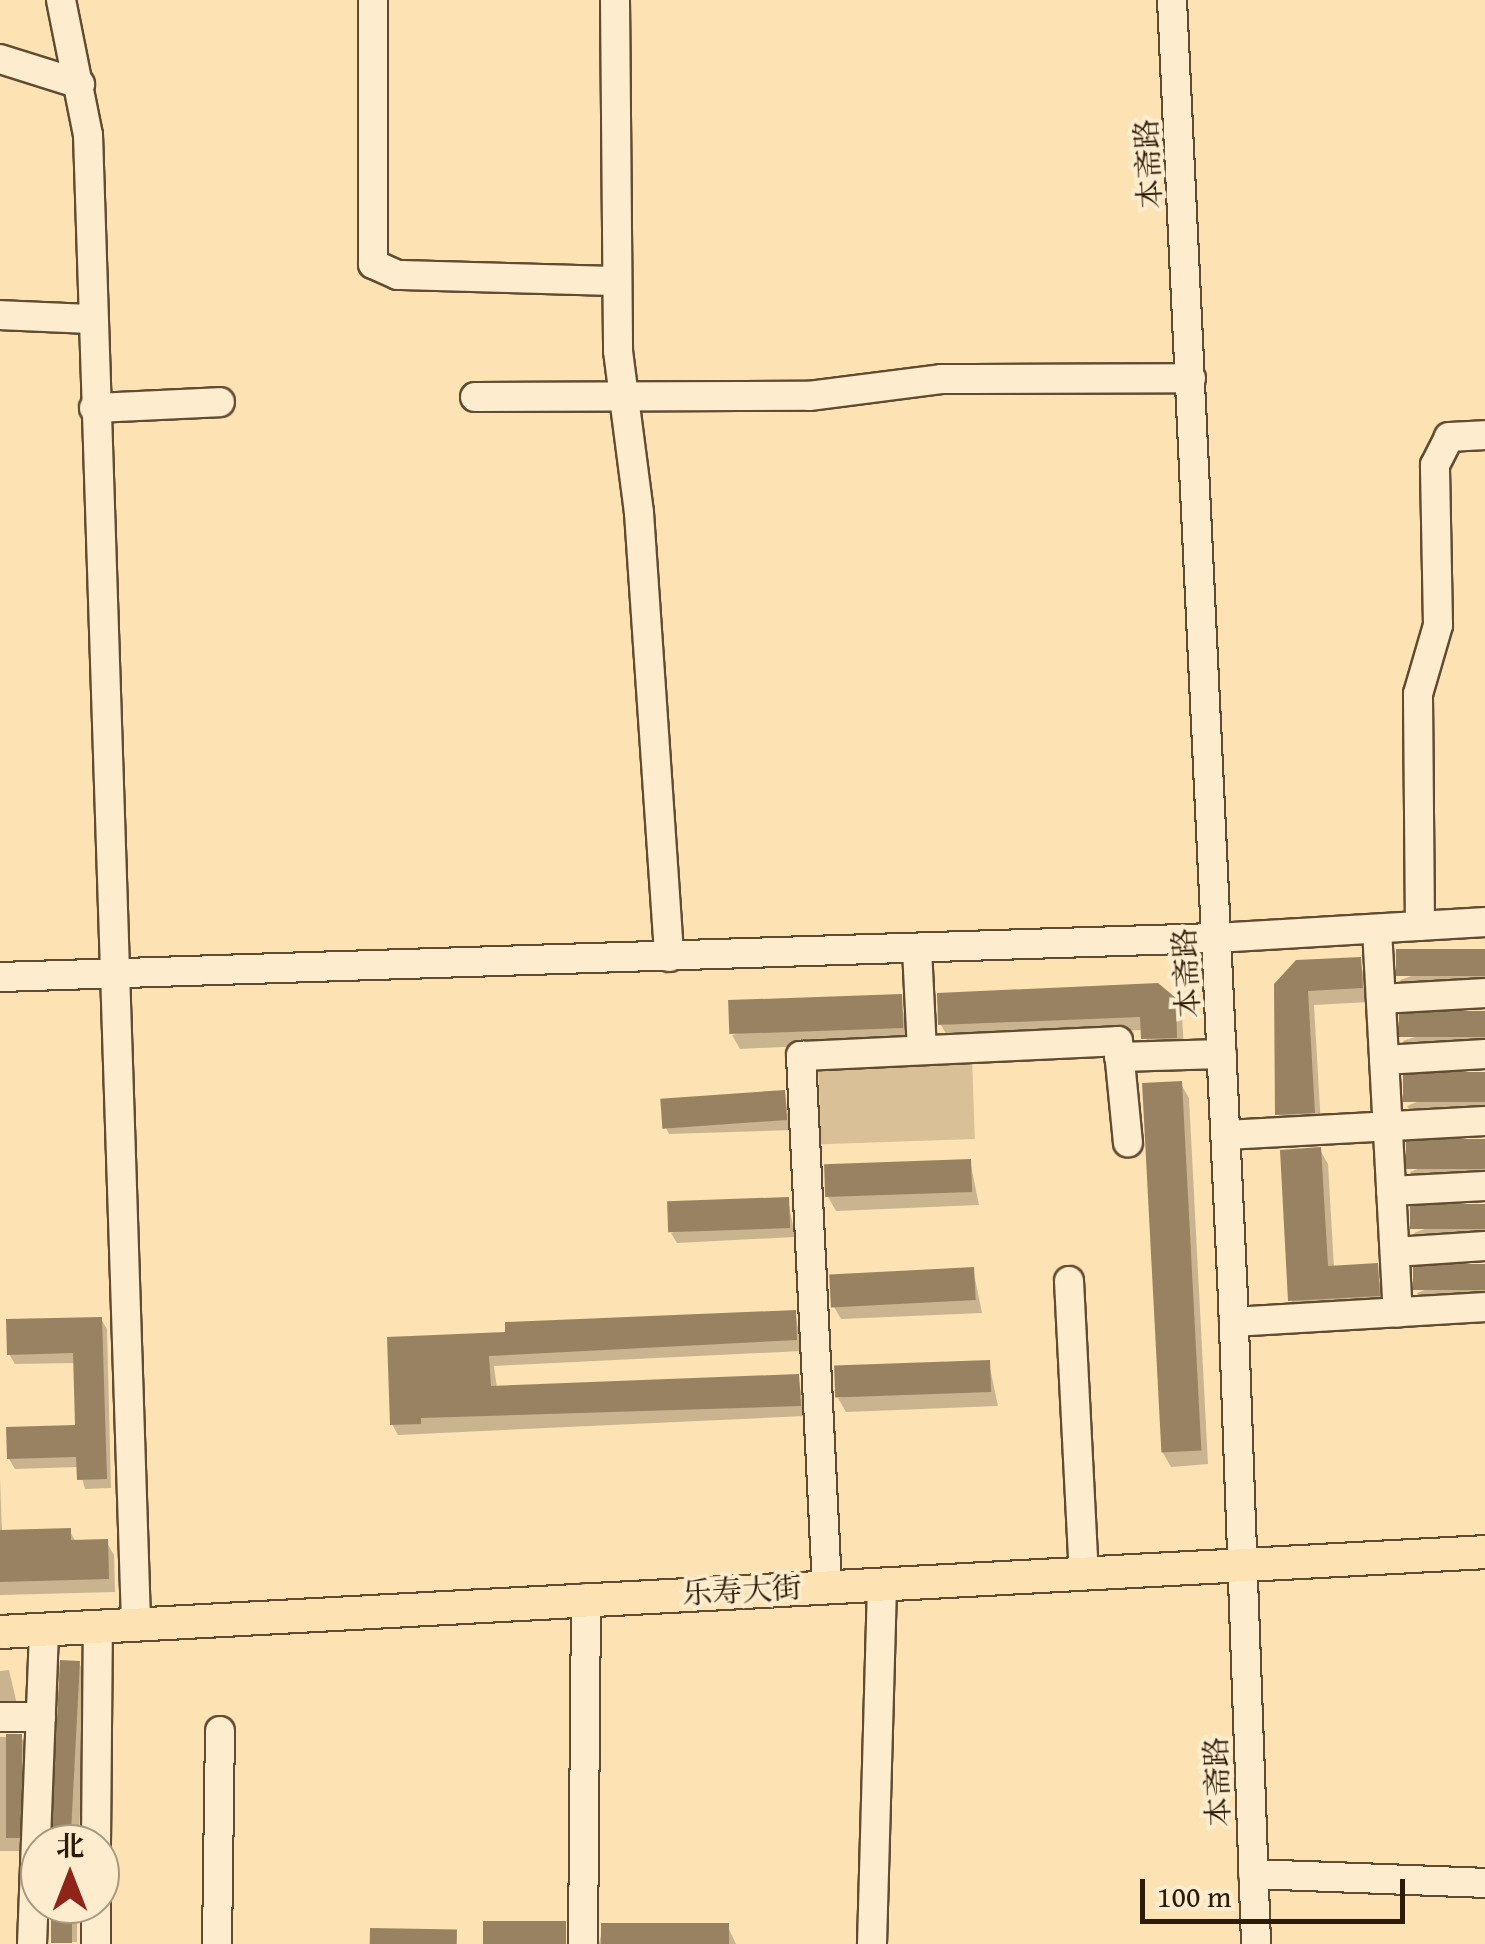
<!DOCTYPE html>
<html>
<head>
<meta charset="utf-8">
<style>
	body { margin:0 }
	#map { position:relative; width:1485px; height:1944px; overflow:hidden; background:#fde2b4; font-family:"Gentium Book Plus","Noto Serif SC",serif }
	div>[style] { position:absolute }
	.green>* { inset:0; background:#dac097; transform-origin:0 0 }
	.shadow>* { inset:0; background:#0003; transform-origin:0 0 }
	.building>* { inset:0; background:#998261; transform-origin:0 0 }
	.roads { filter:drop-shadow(2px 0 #614c32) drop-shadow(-2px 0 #614c32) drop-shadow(0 2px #614c32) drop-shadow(0 -2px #614c32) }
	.minor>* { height:28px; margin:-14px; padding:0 14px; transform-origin:14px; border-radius:14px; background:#feecce }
	.major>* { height:32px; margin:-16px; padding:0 16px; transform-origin:16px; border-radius:16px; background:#fde2b4 }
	span { translate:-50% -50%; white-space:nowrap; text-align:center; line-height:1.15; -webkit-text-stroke:8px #feecce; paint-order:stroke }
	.street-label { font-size:30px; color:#2d1a07 }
	.north { position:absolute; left:20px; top:1824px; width:100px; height:100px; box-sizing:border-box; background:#feecce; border:2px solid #aa987e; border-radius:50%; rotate:0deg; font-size:28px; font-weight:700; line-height:40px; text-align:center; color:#2d1a07 }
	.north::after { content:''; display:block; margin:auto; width:35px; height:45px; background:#8f2418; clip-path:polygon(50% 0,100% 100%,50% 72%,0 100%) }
	.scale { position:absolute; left:1140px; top:1879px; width:265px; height:45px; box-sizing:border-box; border:5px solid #2d1a07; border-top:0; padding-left:12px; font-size:30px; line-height:35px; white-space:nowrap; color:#2d1a07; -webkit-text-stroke:8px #feecce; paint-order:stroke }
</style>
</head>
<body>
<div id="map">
	<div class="green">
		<div style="left:972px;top:1058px;width:81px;height:154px;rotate:88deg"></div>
	</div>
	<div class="shadow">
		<div style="clip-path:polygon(1485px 951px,1485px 989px,1408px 994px,1400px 980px)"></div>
		<div style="clip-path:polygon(1360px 959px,1369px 1002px,1314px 1005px,1321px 1126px,1286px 1128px,1278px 1114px,1276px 985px)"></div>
		<div style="clip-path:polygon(900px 997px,910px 1041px,740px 1049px,732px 1035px)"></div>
		<div style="clip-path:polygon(1174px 999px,1182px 1014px,1184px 1051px,1151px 1052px,1143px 1030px,949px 1039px,941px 1025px)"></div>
		<div style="clip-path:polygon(1485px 1013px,1485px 1050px,1411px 1055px,1403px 1041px)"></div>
		<div style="clip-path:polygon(1485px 1074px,1485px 1116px,1415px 1120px,1407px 1106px)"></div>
		<div style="clip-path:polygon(1181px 1084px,1189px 1098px,1208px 1464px,1171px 1467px,1163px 1453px)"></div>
		<div style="clip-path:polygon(784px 1092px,791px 1130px,669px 1134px,664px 1124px)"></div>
		<div style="clip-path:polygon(1485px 1142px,1485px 1182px,1418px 1186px,1410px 1172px)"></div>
		<div style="clip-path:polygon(1320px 1150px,1328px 1164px,1334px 1268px,1376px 1266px,1386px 1309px,1299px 1314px,1291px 1300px)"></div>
		<div style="clip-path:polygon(970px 1161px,979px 1205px,836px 1211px,828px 1197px)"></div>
		<div style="clip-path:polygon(788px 1200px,795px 1237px,677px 1243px,671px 1233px)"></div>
		<div style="clip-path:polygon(1485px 1206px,1485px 1242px,1422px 1246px,1414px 1233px)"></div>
		<div style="clip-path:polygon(1485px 1266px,1485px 1305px,1425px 1307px,1417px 1293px)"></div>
		<div style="clip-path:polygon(973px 1269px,982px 1313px,841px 1319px,833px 1305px)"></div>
		<div style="clip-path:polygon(795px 1312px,802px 1351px,494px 1366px,497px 1389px,798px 1376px,805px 1416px,398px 1435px,392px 1424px,508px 1334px)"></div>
		<div style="clip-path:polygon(101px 1319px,107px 1329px,111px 1488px,85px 1489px,79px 1467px,15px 1469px,9px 1459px,78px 1428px,76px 1363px,15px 1364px,9px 1354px)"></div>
		<div style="clip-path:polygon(989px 1363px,998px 1406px,846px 1412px,838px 1398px)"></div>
		<div style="clip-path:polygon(0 1478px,2px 1532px,69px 1530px,76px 1542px,106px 1541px,114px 1555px,115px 1592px,0 1595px)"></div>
		<div style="clip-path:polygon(79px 1663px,84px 1673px,79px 1844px,56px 1844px)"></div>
		<div style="clip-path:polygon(9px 1670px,19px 1713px,0 1714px,0 1671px)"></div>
		<div style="clip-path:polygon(0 1737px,21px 1737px,29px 1750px,25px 1851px,0 1851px)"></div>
		<div style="left:54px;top:1904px;width:23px;height:38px"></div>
		<div style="clip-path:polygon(603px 1926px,728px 1927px,736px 1944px,599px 1944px)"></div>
	</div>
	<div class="building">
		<div style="left:1485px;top:949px;width:27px;height:89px;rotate:90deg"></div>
		<div style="clip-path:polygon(1361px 957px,1363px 988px,1308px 991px,1315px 1113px,1275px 1115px,1274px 984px,1296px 960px)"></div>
		<div style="clip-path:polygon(1158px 983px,1176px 998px,1177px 1038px,1141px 1039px,1140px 1017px,938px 1025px,937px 993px)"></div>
		<div style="left:902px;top:994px;width:34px;height:174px;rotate:88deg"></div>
		<div style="left:1485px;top:1011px;width:26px;height:86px;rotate:90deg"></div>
		<div style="left:1485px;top:1072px;width:30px;height:82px;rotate:90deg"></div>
		<div style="left:1182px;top:1081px;width:370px;height:40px;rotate:87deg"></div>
		<div style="left:785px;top:1090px;width:30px;height:125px;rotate:86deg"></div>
		<div style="left:1485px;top:1139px;width:30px;height:79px;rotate:90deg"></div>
		<div style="clip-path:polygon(1321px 1147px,1328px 1266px,1378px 1263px,1380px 1296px,1288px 1301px,1280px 1150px)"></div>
		<div style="left:971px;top:1159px;width:33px;height:147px;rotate:88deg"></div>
		<div style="left:789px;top:1197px;width:31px;height:122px;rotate:88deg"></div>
		<div style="left:1485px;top:1204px;width:25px;height:75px;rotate:90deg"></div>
		<div style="left:1485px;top:1264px;width:26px;height:72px;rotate:90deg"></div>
		<div style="left:974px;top:1267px;width:33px;height:145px;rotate:87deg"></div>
		<div style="clip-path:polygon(796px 1310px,797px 1340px,489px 1356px,491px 1386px,799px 1374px,801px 1406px,421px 1418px,421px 1424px,390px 1425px,387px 1337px,505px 1332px,505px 1322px)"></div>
		<div style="clip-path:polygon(102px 1317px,107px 1479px,77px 1480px,76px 1457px,7px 1459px,6px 1427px,75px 1425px,73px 1353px,7px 1355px,6px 1319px)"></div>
		<div style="left:990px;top:1360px;width:32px;height:156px;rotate:88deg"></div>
		<div style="clip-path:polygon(71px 1528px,71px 1540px,108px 1539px,109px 1579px,0 1582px,0 1530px)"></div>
		<div style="left:60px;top:1660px;width:20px;height:184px;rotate:3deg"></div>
		<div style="left:6px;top:1734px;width:16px;height:104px"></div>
		<div style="left:51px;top:1904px;width:21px;height:39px"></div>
		<div style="left:483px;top:1921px;width:83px;height:23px"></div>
		<div style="left:601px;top:1923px;width:128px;height:21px"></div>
		<div style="left:370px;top:1928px;width:87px;height:16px;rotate:1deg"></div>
	</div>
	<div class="roads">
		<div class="minor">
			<div style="left:61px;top:0;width:138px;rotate:78.7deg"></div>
			<div style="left:88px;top:135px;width:1490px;rotate:88.15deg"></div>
			<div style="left:373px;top:0;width:264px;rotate:90deg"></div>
			<div style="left:373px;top:264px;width:27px;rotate:24deg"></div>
			<div style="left:398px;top:275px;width:219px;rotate:1.6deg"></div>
			<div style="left:615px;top:0;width:351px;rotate:89.5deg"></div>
			<div style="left:618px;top:351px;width:163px;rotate:82.6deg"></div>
			<div style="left:639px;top:513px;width:445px;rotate:86.1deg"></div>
			<div style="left:1172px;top:0;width:1301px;rotate:87.31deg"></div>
			<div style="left:1233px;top:1300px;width:644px;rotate:87.95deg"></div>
			<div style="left:0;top:59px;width:84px;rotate:17.4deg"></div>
			<div style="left:0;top:315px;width:93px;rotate:2.5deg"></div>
			<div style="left:475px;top:397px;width:334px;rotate:-0.2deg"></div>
			<div style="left:809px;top:396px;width:133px;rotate:-7.3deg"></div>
			<div style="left:941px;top:379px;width:250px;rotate:-0.2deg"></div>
			<div style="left:94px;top:408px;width:126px;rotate:-2.7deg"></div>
			<div style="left:1420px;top:926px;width:232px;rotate:-90.5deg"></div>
			<div style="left:1418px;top:694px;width:72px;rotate:-73.8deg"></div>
			<div style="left:1438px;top:625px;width:160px;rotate:-91.1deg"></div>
			<div style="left:1435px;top:465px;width:31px;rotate:-63deg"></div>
			<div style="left:1449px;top:437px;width:36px;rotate:-3deg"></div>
			<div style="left:1377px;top:929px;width:384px;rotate:86.9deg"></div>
			<div style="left:917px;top:949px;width:101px;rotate:87.2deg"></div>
			<div style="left:0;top:977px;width:1218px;rotate:-1.84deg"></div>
			<div style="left:1217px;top:938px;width:268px;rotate:-3.4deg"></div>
			<div style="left:1381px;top:999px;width:104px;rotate:-3.3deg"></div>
			<div style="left:1119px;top:1057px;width:103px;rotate:-1.7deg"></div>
			<div style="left:1384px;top:1060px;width:101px;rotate:-3.4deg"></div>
			<div style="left:1226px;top:1135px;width:259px;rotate:-3.1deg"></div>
			<div style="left:1391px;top:1191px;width:94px;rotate:-3deg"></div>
			<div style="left:1395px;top:1252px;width:90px;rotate:-3.8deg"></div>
			<div style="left:1069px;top:1281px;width:294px;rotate:87.1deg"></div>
			<div style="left:1234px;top:1322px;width:251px;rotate:-3.4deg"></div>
			<div style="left:827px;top:1586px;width:531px;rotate:-92.81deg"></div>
			<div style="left:801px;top:1056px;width:317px;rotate:-2.7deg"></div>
			<div style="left:1118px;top:1041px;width:102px;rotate:84.4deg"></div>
			<div style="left:0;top:1717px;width:41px"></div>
			<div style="left:96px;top:1844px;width:217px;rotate:-89.5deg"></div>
			<div style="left:1253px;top:1874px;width:232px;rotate:2.2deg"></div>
			<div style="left:32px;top:1944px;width:314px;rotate:-87.8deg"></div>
			<div style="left:96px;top:1944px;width:40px;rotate:-90deg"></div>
			<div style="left:217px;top:1944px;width:213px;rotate:-89.2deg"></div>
			<div style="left:583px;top:1944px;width:346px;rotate:-89.5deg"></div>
			<div style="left:872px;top:1944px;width:361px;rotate:-88.4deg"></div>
		</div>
		<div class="major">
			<div style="left:0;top:1632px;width:1487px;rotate:-3.08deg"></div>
		</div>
	</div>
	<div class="street-label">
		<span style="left:1148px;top:164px;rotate:-93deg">本斋路</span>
		<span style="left:1186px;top:973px;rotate:-93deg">本斋路</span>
		<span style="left:742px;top:1590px;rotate:-3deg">乐寿大街</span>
		<span style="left:1217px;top:1782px;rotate:-92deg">本斋路</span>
	</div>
	<div class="north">北</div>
	<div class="scale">100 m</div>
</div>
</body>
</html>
